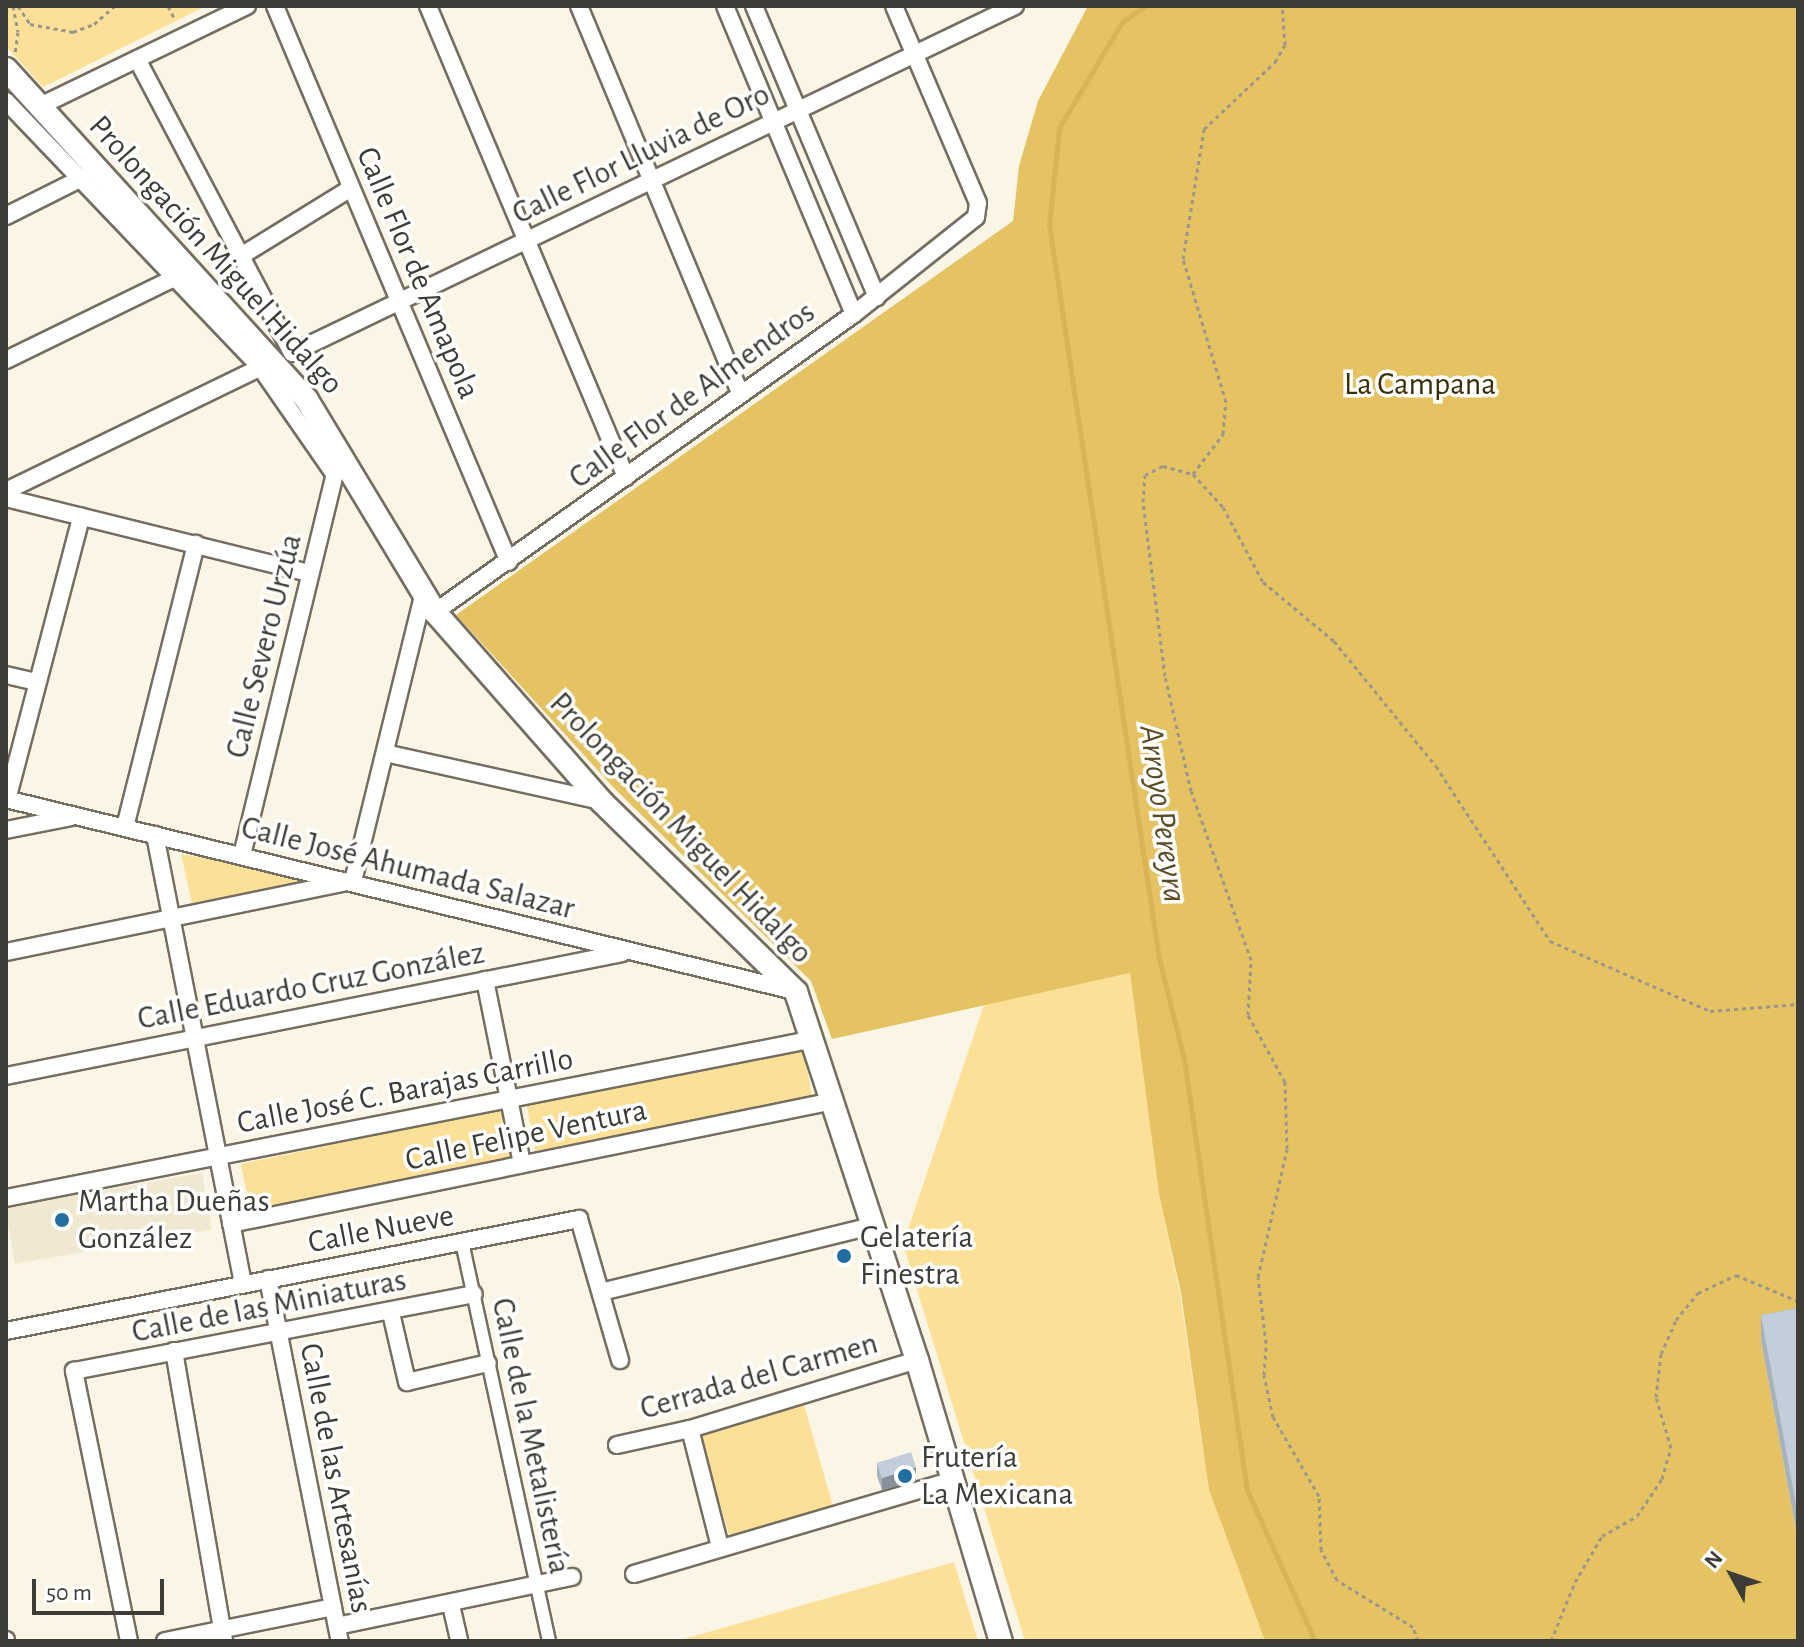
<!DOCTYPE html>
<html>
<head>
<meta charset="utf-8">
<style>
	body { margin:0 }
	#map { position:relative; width:1804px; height:1647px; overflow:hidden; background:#fbf5e5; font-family:"Alegreya Sans",sans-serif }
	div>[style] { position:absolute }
	.built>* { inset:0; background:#f1e8d2; transform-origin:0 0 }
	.green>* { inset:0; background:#fce097; transform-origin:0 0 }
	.forest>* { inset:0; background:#e5c262 }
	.stream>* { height:5px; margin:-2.5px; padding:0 2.5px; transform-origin:2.5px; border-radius:2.5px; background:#d7b454 }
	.path>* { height:3px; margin-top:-1.5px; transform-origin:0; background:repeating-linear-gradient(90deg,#9b978d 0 4px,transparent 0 8px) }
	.roads { filter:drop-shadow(2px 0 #746e61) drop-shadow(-2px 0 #746e61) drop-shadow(0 2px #746e61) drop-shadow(0 -2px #746e61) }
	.pedestrian>* { height:12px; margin:-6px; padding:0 6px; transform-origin:6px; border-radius:6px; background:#fff }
	.minor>* { height:16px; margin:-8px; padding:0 8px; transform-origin:8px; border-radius:8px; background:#fff }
	.secondary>* { height:22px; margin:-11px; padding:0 11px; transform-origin:11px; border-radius:11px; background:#fff }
	.wall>* { inset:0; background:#a7b2bb }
	.shaded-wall>* { inset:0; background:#889199 }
	.building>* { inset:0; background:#c2cfda; transform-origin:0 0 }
	.dots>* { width:22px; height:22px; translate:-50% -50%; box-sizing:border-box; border:4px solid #fff; border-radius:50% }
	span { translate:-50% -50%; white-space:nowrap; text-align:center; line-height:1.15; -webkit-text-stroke:7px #fff; paint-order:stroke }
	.street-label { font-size:32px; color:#3e3c36 }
	.park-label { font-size:32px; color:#3c2e03 }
	.poi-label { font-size:32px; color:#3e3c36 }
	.left { translate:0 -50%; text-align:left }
	.water-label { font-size:34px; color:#5b4c24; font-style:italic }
	.frame { position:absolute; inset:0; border:8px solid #3e3c36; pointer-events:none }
	.north { position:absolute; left:1692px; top:1535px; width:80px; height:80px; -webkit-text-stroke:6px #fff; paint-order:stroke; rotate:310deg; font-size:22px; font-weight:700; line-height:32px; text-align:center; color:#3e3c36 }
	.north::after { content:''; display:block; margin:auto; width:28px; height:36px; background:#3e3c36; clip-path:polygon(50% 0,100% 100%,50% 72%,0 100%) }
	.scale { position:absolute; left:32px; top:1579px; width:132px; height:36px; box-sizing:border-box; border:4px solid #3e3c36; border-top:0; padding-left:10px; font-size:24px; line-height:28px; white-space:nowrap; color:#3e3c36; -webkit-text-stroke:6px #fff; paint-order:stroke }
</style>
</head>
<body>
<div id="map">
	<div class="built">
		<div style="left:202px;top:1173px;width:57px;height:200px;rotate:80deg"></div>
	</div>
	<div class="green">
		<div style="clip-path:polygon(6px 6px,206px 6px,43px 87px,6px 46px)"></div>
		<div style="clip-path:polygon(181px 854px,320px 879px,192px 903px)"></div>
		<div style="clip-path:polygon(1130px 973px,1159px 1194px,1180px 1293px,1209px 1490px,1265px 1641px,1025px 1641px,903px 1244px,984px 1005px)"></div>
		<div style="left:803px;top:1049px;width:49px;height:282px;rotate:79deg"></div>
		<div style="left:500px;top:1109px;width:49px;height:265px;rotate:78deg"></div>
		<div style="left:804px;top:1405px;width:107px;height:108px;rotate:74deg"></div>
		<div style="clip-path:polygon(954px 1562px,978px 1641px,677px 1641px)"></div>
	</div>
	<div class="forest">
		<div style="clip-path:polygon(1088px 6px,1798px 6px,1798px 1334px,1761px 1341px,1798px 1541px,1798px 1641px,1265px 1641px,1209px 1490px,1181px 1293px,1159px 1194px,1130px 973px,832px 1039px,811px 981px,615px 789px,456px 615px,1013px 221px,1019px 166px,1038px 101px)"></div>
	</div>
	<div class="stream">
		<div style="left:1145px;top:6px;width:28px;rotate:145deg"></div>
		<div style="left:1122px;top:22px;width:123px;rotate:120.7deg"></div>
		<div style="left:1059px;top:128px;width:97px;rotate:95.9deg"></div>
		<div style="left:1049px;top:224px;width:743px;rotate:81.49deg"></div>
		<div style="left:1159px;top:959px;width:103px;rotate:76deg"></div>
		<div style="left:1184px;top:1059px;width:436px;rotate:81.7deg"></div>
		<div style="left:1247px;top:1490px;width:166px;rotate:65.8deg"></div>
	</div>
	<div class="path">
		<div style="left:13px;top:6px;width:26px;rotate:79deg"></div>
		<div style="left:18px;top:32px;width:21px;rotate:98deg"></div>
		<div style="left:18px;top:6px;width:22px;rotate:56deg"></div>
		<div style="left:30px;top:24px;width:44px;rotate:10.5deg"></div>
		<div style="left:73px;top:32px;width:22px;rotate:-21deg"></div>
		<div style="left:94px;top:24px;width:28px;rotate:-41deg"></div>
		<div style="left:168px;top:6px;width:16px;rotate:63deg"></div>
		<div style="left:1193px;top:474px;width:50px;rotate:-53.1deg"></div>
		<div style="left:1223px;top:434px;width:32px;rotate:-85deg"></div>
		<div style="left:1226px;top:402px;width:149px;rotate:-106.7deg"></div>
		<div style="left:1183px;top:259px;width:132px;rotate:-80.8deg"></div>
		<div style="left:1204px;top:129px;width:98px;rotate:-43.3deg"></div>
		<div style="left:1275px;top:62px;width:20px;rotate:-60deg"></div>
		<div style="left:1285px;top:45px;width:39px;rotate:-94deg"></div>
		<div style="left:1418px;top:1641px;width:15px;rotate:-110deg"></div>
		<div style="left:1413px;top:1627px;width:89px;rotate:-148.3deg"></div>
		<div style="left:1337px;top:1580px;width:34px;rotate:-118deg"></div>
		<div style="left:1321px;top:1550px;width:54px;rotate:-92.1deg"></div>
		<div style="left:1319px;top:1496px;width:91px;rotate:-120.2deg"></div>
		<div style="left:1273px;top:1417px;width:43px;rotate:-102.1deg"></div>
		<div style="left:1264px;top:1375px;width:32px;rotate:-86deg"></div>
		<div style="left:1266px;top:1343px;width:66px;rotate:-96.9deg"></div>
		<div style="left:1258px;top:1277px;width:131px;rotate:-77.2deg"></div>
		<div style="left:1287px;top:1149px;width:67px;rotate:-91.7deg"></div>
		<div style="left:1285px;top:1082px;width:77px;rotate:-118.9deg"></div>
		<div style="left:1248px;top:1015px;width:55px;rotate:-86.9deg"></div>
		<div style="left:1251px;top:960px;width:179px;rotate:-109.5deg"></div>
		<div style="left:1191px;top:791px;width:118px;rotate:-102.7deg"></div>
		<div style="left:1165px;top:676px;width:175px;rotate:-97.2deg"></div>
		<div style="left:1143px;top:502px;width:27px;rotate:-86deg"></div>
		<div style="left:1145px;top:475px;width:20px;rotate:-27deg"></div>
		<div style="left:1163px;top:466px;width:31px;rotate:15deg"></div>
		<div style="left:1193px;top:474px;width:45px;rotate:47.7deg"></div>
		<div style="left:1223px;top:507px;width:85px;rotate:61.9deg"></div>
		<div style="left:1263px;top:582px;width:92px;rotate:39.7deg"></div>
		<div style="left:1334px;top:641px;width:161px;rotate:50.8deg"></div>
		<div style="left:1436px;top:766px;width:209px;rotate:56.9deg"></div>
		<div style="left:1550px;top:941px;width:175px;rotate:23.6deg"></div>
		<div style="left:1710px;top:1011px;width:88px;rotate:-4.5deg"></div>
		<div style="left:1551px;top:1641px;width:64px;rotate:-67.9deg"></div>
		<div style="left:1575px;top:1582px;width:53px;rotate:-59.6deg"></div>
		<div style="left:1602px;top:1536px;width:40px;rotate:-29.7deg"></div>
		<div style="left:1637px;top:1516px;width:45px;rotate:-56deg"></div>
		<div style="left:1662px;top:1479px;width:32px;rotate:-74deg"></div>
		<div style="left:1671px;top:1448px;width:53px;rotate:-106.4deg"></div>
		<div style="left:1656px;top:1397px;width:43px;rotate:-83.4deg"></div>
		<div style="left:1661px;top:1354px;width:37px;rotate:-66deg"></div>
		<div style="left:1676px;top:1320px;width:35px;rotate:-51deg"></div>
		<div style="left:1698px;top:1293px;width:42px;rotate:-25.3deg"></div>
		<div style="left:1736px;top:1275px;width:67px;rotate:22.8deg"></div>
	</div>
	<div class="roads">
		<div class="pedestrian">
			<div style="left:462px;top:1242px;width:408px;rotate:77.7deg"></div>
		</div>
		<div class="minor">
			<div style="left:275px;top:6px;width:603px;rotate:67.18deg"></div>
			<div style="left:428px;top:6px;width:511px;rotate:67.2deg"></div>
			<div style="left:579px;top:6px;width:418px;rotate:67.4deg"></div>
			<div style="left:725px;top:6px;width:334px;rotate:67.3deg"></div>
			<div style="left:754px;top:6px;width:316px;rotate:67.1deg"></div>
			<div style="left:137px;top:59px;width:332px;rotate:62.2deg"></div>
			<div style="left:292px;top:353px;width:802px;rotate:-25.64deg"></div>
			<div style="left:6px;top:101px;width:368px;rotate:46.3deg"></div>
			<div style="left:260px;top:367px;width:131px;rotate:55.2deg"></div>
			<div style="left:40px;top:106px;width:230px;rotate:-25.8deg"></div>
			<div style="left:6px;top:216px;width:89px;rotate:-26.6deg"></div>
			<div style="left:241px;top:256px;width:129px;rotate:-31.7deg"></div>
			<div style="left:6px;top:360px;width:196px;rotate:-26deg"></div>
			<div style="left:6px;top:491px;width:290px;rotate:-25.9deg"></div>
			<div style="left:6px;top:498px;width:313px;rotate:13.9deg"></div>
			<div style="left:435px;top:612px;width:514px;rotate:-35.42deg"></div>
			<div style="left:854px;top:314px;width:156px;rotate:-38.5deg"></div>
			<div style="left:976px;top:217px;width:14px;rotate:-82deg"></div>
			<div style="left:978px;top:203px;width:214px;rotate:-113.1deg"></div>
			<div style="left:6px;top:675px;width:32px;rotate:13deg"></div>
			<div style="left:385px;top:753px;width:221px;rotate:12.5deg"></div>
			<div style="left:6px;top:799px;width:811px;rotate:13.69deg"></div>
			<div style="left:7px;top:800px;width:293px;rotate:-75.3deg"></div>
			<div style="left:125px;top:827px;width:292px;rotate:-75.9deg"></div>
			<div style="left:6px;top:830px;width:66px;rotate:-11.3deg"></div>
			<div style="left:155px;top:835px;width:458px;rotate:78.9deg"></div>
			<div style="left:242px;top:855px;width:402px;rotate:-76.3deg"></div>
			<div style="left:6px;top:952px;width:354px;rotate:-11.6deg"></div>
			<div style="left:353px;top:881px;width:292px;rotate:-76.2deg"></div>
			<div style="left:485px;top:980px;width:188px;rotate:78.6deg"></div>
			<div style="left:6px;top:1076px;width:628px;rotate:-11.29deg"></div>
			<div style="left:6px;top:1198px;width:823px;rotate:-11.13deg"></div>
			<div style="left:231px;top:1224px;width:614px;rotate:-11.55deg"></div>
			<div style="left:268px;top:1279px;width:369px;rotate:78.8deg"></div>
			<div style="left:601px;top:1292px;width:279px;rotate:-13.7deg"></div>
			<div style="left:391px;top:1313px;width:71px;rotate:76.9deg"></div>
			<div style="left:407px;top:1382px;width:83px;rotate:-13.2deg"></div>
			<div style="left:6px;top:1331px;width:584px;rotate:-11.06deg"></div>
			<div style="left:579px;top:1219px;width:147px;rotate:73.8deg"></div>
			<div style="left:174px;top:1351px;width:294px;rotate:80.2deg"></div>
			<div style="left:690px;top:1429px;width:122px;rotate:75.7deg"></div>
			<div style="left:617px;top:1445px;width:75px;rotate:-12.4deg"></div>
			<div style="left:690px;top:1429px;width:237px;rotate:-16.9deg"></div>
			<div style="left:634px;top:1574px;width:334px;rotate:-16.4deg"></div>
			<div style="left:451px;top:1605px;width:37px;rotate:77deg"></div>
			<div style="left:337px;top:1626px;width:240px;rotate:-11.8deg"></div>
			<div style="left:6px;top:1640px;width:1px;rotate:90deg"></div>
			<div style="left:129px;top:1641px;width:276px;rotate:-101.5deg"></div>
			<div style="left:74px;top:1371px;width:407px;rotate:-10.9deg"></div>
			<div style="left:165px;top:1641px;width:171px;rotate:-11.4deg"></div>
		</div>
		<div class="secondary">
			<div style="left:6px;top:69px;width:447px;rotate:47.7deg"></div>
			<div style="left:307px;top:400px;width:248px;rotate:58.9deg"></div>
			<div style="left:435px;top:612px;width:252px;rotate:48.7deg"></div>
			<div style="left:601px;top:801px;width:273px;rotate:44.4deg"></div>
			<div style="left:796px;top:992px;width:387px;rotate:71.8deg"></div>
			<div style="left:917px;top:1360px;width:293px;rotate:73.4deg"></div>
		</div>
	</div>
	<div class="wall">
		<div style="clip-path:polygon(1798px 1308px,1798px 1541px,1761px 1341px,1761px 1315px)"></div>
		<div style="clip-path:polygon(877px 1463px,916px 1480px,882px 1490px,877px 1476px)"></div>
	</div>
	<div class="shaded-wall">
		<div style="clip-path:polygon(916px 1467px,916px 1480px,882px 1490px,882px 1477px)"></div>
	</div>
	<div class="building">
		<div style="clip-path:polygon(1798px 1308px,1798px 1515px,1761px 1315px)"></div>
		<div style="left:911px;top:1452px;width:16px;height:36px;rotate:72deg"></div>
	</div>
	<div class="dots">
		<div style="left:62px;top:1220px;background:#236ea1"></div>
		<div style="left:844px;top:1256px;background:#236ea1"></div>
		<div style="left:905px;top:1476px;background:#236ea1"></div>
	</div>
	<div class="street-label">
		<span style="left:641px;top:154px;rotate:-26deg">Calle Flor Lluvia de Oro</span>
		<span style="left:216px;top:255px;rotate:48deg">Prolongación Miguel Hidalgo</span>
		<span style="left:418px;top:273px;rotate:67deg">Calle Flor de Amapola</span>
		<span style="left:692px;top:395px;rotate:-36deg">Calle Flor de Almendros</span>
		<span style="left:264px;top:646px;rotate:-76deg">Calle Severo Urzúa</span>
		<span style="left:681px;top:828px;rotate:46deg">Prolongación Miguel Hidalgo</span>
		<span style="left:408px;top:868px;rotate:14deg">Calle José Ahumada Salazar</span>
		<span style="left:311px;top:986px;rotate:-11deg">Calle Eduardo Cruz González</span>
		<span style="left:405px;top:1091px;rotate:-11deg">Calle José C. Barajas Carrillo</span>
		<span style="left:526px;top:1135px;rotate:-12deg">Calle Felipe Ventura</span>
		<span style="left:381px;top:1229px;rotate:-11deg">Calle Nueve</span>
		<span style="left:269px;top:1306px;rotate:-11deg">Calle de las Miniaturas</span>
		<span style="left:759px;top:1376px;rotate:-16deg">Cerrada del Carmen</span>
		<span style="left:531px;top:1436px;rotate:78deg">Calle de la Metalistería</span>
		<span style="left:336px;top:1478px;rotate:79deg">Calle de las Artesanías</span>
	</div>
	<div class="park-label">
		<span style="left:1420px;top:384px">La Campana</span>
	</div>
	<div class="poi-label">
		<span class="left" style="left:78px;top:1220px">Martha Dueñas<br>González</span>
		<span class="left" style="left:860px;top:1256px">Gelatería<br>Finestra</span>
		<span class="left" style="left:921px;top:1476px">Frutería<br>La Mexicana</span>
	</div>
	<div class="water-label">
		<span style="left:1162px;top:814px;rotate:82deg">Arroyo Pereyra</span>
	</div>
	<div class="frame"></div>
	<div class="north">N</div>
	<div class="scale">50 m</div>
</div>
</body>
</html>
